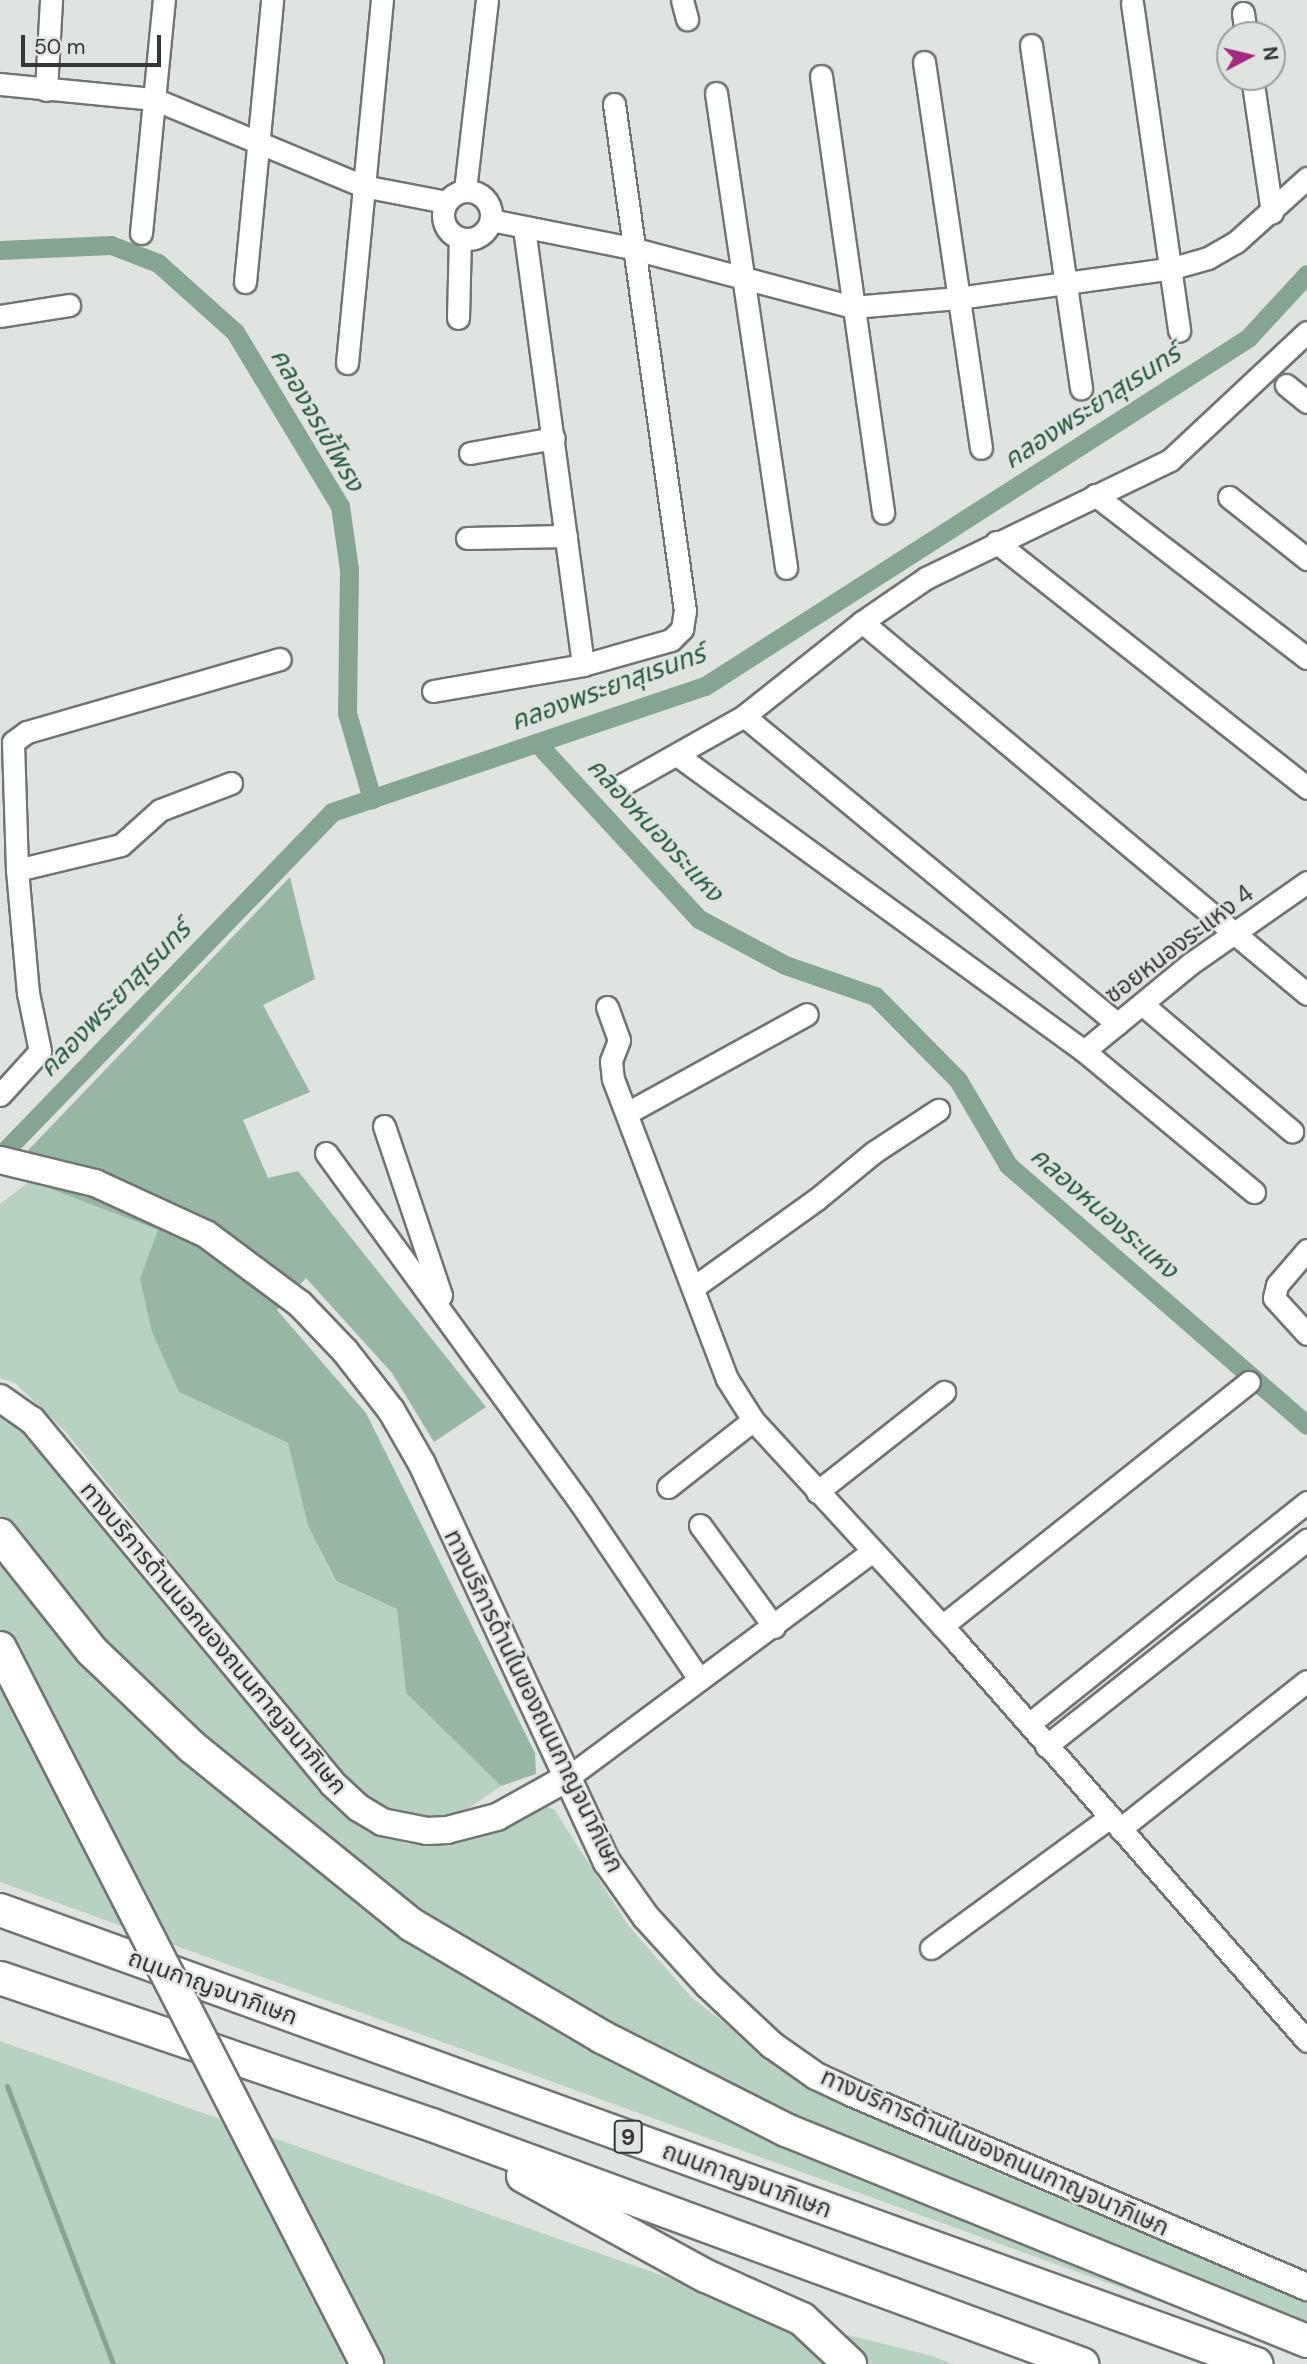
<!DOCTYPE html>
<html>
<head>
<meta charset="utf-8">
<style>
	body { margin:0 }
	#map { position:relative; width:1307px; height:2364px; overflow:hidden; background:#e0e4e1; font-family:"DM Sans","Noto Sans Thai",sans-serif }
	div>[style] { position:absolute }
	.green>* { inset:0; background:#b8d2c2 }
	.forest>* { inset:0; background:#97b6a3 }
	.stream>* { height:5px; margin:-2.5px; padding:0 2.5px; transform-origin:2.5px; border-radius:2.5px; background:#86a492 }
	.canal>* { height:19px; margin:-9.5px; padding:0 9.5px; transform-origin:9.5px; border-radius:9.5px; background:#86a492 }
	.roads { filter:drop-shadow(2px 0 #717572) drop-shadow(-2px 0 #717572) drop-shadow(0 2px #717572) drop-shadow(0 -2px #717572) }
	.minor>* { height:21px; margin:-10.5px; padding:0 10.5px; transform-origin:10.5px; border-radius:10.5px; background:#fff }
	.minor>.ring { margin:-10.5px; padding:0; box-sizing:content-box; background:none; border:21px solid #fff; border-radius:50% }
	.major>* { height:26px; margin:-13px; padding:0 13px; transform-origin:13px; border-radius:13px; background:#fff }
	.highway>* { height:32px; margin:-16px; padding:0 16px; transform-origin:16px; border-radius:16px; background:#fff }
	.bridges { filter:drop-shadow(2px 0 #717572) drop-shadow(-2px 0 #717572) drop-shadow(0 2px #717572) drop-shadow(0 -2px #717572) }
	.highway-bridge>* { height:32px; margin:-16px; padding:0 16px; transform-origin:16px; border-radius:16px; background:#fff }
	span { translate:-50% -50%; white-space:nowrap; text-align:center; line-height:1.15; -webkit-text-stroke:5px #e0e4e1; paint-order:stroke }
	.shield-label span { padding:2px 5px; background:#e0e4e1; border:2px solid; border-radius:5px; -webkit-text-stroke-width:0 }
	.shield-label { font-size:23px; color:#353736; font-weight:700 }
	.street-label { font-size:24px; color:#353736 }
	.water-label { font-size:26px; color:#265a3e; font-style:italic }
	.north { position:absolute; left:1216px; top:21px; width:70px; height:70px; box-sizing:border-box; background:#e0e4e1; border:2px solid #9c9f9d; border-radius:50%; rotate:83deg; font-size:19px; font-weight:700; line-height:28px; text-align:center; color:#353736 }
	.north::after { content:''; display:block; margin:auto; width:24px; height:32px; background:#a32a80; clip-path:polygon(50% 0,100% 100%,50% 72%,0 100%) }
	.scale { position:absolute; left:21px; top:35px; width:140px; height:32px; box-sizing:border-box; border:4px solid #353736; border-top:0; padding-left:9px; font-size:21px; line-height:24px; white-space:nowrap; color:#353736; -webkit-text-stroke:5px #e0e4e1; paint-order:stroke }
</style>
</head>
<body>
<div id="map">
	<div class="green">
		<div style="clip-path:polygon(30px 1181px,158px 1230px,179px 1392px,288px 1443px,308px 1526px,335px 1581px,397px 1609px,406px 1693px,501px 1786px,466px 1810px,435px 1817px,398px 1817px,359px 1795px,64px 1430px,15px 1383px,0 1378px,0 1204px)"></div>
		<div style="clip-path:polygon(0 1412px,38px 1443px,375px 1832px,407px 1844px,430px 1844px,541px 1805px,554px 1809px,628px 1925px,691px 1997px,807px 2087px,932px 2145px,1307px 2303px,1307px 2326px,965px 2193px,685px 2067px,674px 2089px,706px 2109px,1177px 2308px,0 1882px)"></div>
		<div style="clip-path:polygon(0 2041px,751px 2307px,809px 2339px,831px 2364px,0 2364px)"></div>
		<div style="clip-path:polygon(827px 2330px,929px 2355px,953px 2364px,865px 2364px)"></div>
	</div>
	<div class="forest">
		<div style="clip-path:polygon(290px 877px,315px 979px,263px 1005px,310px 1092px,243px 1120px,268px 1178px,298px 1171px,486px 1407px,434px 1442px,392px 1373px,306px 1278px,277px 1310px,366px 1413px,535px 1753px,536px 1774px,501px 1786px,406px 1693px,397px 1609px,336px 1581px,308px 1526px,288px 1443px,179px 1392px,152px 1332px,140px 1279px,158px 1230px,30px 1181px,13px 1166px)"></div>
	</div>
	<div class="stream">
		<div style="left:7px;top:2086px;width:298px;rotate:69.1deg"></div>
	</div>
	<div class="canal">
		<div style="left:0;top:250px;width:111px;rotate:-2.6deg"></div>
		<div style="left:111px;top:245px;width:50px;rotate:21deg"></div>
		<div style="left:158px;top:263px;width:103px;rotate:41.9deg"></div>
		<div style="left:235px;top:332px;width:203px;rotate:58.9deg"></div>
		<div style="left:340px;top:506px;width:64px;rotate:81.9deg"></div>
		<div style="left:349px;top:569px;width:144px;rotate:90.8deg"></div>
		<div style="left:347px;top:713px;width:90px;rotate:73.8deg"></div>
		<div style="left:537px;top:743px;width:239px;rotate:47.4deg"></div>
		<div style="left:699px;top:919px;width:98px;rotate:28.1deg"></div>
		<div style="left:785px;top:965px;width:95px;rotate:19deg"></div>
		<div style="left:875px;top:996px;width:118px;rotate:45.3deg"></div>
		<div style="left:958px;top:1080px;width:99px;rotate:59.5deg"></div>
		<div style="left:1008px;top:1165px;width:396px;rotate:41deg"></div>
		<div style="left:0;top:1156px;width:478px;rotate:-46deg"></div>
		<div style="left:332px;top:812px;width:394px;rotate:-18.7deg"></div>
		<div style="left:705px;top:686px;width:645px;rotate:-32.66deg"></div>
		<div style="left:1248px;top:338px;width:87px;rotate:-47.3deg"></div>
	</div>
	<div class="roads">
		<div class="minor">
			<div style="left:682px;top:0;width:20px;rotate:75deg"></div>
			<div style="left:1132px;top:3px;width:331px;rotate:81.8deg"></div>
			<div style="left:1243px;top:13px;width:22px;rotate:82deg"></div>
			<div style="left:1031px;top:45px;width:347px;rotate:81.7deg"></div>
			<div style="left:924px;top:62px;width:390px;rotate:81.6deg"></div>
			<div style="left:821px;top:76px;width:441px;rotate:81.9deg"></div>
			<div style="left:1252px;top:77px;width:137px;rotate:81.6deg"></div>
			<div style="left:0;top:84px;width:155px;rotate:5.6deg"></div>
			<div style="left:154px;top:99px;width:226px;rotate:22.6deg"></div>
			<div style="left:363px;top:186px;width:85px;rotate:10.9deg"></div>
			<div style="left:46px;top:90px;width:90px;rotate:-86.8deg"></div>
			<div style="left:716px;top:93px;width:480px;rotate:81.6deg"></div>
			<div style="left:465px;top:190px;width:191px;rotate:-83.4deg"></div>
			<div class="ring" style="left:443px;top:191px;width:27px;height:27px"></div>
			<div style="left:491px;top:220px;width:143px;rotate:11.3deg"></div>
			<div style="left:631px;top:248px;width:230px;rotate:14.9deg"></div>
			<div style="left:853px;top:307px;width:105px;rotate:-4.9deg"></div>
			<div style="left:958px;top:298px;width:217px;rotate:-7.9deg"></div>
			<div style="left:1173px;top:268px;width:36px;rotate:-16deg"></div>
			<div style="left:1208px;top:258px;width:32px;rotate:-30deg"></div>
			<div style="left:1236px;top:242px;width:96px;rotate:-42deg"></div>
			<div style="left:524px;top:228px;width:441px;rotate:82.3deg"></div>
			<div style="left:141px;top:233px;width:234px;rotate:-84.4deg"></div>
			<div style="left:245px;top:282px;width:283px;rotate:-84.5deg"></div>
			<div style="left:0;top:316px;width:70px;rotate:-9.1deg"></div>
			<div style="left:458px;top:318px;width:80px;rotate:-88.6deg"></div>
			<div style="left:347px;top:363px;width:365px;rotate:-84.5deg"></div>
			<div style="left:1286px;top:385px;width:27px;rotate:39deg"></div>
			<div style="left:470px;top:453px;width:85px;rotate:-10.1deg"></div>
			<div style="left:1095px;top:495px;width:267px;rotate:37.6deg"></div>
			<div style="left:1229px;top:497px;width:100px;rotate:38.5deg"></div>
			<div style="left:467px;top:538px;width:99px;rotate:-1.2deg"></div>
			<div style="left:996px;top:542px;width:397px;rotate:38.3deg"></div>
			<div style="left:862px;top:622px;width:580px;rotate:39.89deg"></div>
			<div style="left:433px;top:691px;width:152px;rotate:-9.8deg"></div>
			<div style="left:583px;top:665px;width:91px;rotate:-15.9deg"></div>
			<div style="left:671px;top:640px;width:16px;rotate:-45deg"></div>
			<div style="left:682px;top:629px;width:18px;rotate:-81deg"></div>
			<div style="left:685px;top:611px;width:512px;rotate:-97.97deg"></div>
			<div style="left:744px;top:716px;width:484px;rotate:39.5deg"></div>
			<div style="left:677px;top:755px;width:503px;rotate:36.03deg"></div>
			<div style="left:1084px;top:1051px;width:221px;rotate:39.7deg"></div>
			<div style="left:620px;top:786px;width:142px;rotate:-29.4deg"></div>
			<div style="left:744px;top:716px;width:151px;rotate:-38.5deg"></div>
			<div style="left:862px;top:622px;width:78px;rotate:-34.5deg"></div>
			<div style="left:926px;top:578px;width:271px;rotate:-25.8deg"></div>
			<div style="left:1170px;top:460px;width:187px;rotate:-43.1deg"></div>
			<div style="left:17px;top:870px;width:107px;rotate:-13.5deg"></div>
			<div style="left:121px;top:845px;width:52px;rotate:-41.9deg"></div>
			<div style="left:160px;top:810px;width:76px;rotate:-20.8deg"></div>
			<div style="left:1142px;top:1004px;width:197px;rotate:40.3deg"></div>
			<div style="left:607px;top:1007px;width:35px;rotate:70deg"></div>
			<div style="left:619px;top:1040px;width:22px;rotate:111deg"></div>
			<div style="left:611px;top:1061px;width:18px;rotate:84deg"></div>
			<div style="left:613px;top:1079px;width:321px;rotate:69.2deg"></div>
			<div style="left:727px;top:1379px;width:49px;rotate:57.6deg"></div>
			<div style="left:753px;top:1420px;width:300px;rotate:47.4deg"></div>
			<div style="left:956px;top:1641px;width:532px;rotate:48.73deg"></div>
			<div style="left:1084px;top:1051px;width:137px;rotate:-39.4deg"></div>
			<div style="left:1190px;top:964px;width:143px;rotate:-35deg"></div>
			<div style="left:0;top:1095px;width:59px;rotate:-47.7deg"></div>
			<div style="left:40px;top:1051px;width:59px;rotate:-101.7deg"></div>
			<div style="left:28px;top:993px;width:123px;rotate:-95.1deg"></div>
			<div style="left:17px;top:870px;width:128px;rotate:-91.8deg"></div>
			<div style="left:13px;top:742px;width:17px;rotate:-36deg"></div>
			<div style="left:27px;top:732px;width:263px;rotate:-16.1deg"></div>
			<div style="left:627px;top:1113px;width:205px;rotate:-28.8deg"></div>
			<div style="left:384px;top:1126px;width:178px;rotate:71.4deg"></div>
			<div style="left:441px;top:1295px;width:9px;rotate:126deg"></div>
			<div style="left:326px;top:1153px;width:434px;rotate:54deg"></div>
			<div style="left:581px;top:1504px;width:211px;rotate:56deg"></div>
			<div style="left:1307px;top:1250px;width:46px;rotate:130.6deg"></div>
			<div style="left:1277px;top:1285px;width:13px;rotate:103deg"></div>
			<div style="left:1274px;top:1298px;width:49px;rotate:47.5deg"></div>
			<div style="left:694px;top:1287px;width:151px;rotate:-35.6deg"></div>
			<div style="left:817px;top:1199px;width:74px;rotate:-39.5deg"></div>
			<div style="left:874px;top:1152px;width:77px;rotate:-33.3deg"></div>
			<div style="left:668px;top:1487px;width:108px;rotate:-38.2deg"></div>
			<div style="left:817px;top:1492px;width:162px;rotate:-38.2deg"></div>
			<div style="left:700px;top:1525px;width:126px;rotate:54deg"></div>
			<div style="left:942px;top:1626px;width:392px;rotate:-38.5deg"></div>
			<div style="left:1029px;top:1724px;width:356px;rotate:-38.6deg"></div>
			<div style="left:1046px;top:1746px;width:333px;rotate:-38.3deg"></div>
			<div style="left:567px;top:1778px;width:381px;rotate:-36.6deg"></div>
			<div style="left:1120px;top:1829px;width:238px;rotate:-38.4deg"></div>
			<div style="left:931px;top:1948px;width:222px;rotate:-36.2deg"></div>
		</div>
		<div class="major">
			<div style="left:0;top:1160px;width:98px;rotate:13.6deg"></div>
			<div style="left:95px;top:1183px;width:122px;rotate:24.7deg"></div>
			<div style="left:206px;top:1234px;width:117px;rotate:36.7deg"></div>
			<div style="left:300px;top:1304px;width:65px;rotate:46.2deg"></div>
			<div style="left:345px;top:1351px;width:75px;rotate:52.1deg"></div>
			<div style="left:391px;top:1410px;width:62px;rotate:60.1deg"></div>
			<div style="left:422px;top:1464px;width:439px;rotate:65.1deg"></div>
			<div style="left:607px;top:1862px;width:67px;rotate:54.7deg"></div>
			<div style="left:646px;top:1917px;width:92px;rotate:47.6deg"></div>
			<div style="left:708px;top:1985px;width:88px;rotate:43.2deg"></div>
			<div style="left:772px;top:2045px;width:54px;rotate:35.2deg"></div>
			<div style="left:816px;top:2076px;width:40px;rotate:25deg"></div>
			<div style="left:852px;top:2093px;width:495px;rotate:23.1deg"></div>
			<div style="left:0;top:1398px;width:39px;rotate:35deg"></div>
			<div style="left:32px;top:1420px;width:472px;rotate:50.4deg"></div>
			<div style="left:333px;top:1784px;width:35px;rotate:43deg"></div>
			<div style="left:359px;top:1808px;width:27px;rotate:31deg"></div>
			<div style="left:382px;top:1822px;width:46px;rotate:11.3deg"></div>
			<div style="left:427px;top:1831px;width:20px;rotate:-3deg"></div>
			<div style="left:447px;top:1830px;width:52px;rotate:-14.6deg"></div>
			<div style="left:497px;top:1817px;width:80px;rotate:-29.1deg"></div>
		</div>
		<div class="highway">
			<div style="left:0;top:1535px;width:148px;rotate:51.6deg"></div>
			<div style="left:92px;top:1651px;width:139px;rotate:43.8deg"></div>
			<div style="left:192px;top:1747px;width:283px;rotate:39deg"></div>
			<div style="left:412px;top:1925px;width:221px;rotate:30.5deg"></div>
			<div style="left:602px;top:2037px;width:206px;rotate:26.8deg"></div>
			<div style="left:786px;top:2130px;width:562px;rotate:22.05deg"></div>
			<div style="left:0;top:1910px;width:1336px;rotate:19.87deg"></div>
			<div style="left:0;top:1978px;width:456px;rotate:18.8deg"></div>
			<div style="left:432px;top:2125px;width:693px;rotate:20.19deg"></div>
			<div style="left:523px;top:2176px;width:209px;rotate:28.7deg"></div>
			<div style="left:706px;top:2276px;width:105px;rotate:24.1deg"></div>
			<div style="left:802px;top:2319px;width:66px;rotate:43.2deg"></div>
		</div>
	</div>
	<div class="bridges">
		<div class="highway-bridge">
			<div style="left:0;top:1648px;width:805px;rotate:62.86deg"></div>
		</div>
	</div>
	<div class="shield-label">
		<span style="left:628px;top:2137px">9</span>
	</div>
	<div class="street-label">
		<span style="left:1179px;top:944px;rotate:-37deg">ซอยหนองระแหง 4</span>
		<span style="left:214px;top:1638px;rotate:50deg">ทางบริการด้านนอกของถนนกาญจนาภิเษก</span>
		<span style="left:534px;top:1701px;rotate:64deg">ทางบริการด้านในของถนนกาญจนาภิเษก</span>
		<span style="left:213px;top:1987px;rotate:20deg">ถนนกาญจนาภิเษก</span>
		<span style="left:995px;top:2152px;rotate:24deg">ทางบริการด้านในของถนนกาญจนาภิเษก</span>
		<span style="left:747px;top:2180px;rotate:20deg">ถนนกาญจนาภิเษก</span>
	</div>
	<div class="water-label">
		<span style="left:1092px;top:407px;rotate:-33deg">คลองพระยาสุเรนทร์</span>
		<span style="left:317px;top:420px;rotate:60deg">คลองจรเข้โพรง</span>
		<span style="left:608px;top:688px;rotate:-20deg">คลองพระยาสุเรนทร์</span>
		<span style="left:655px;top:830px;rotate:47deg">คลองหนองระแหง</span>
		<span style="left:115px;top:999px;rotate:-46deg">คลองพระยาสุเรนทร์</span>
		<span style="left:1104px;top:1213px;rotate:41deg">คลองหนองระแหง</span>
	</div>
	<div class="north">N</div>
	<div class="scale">50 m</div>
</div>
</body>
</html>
